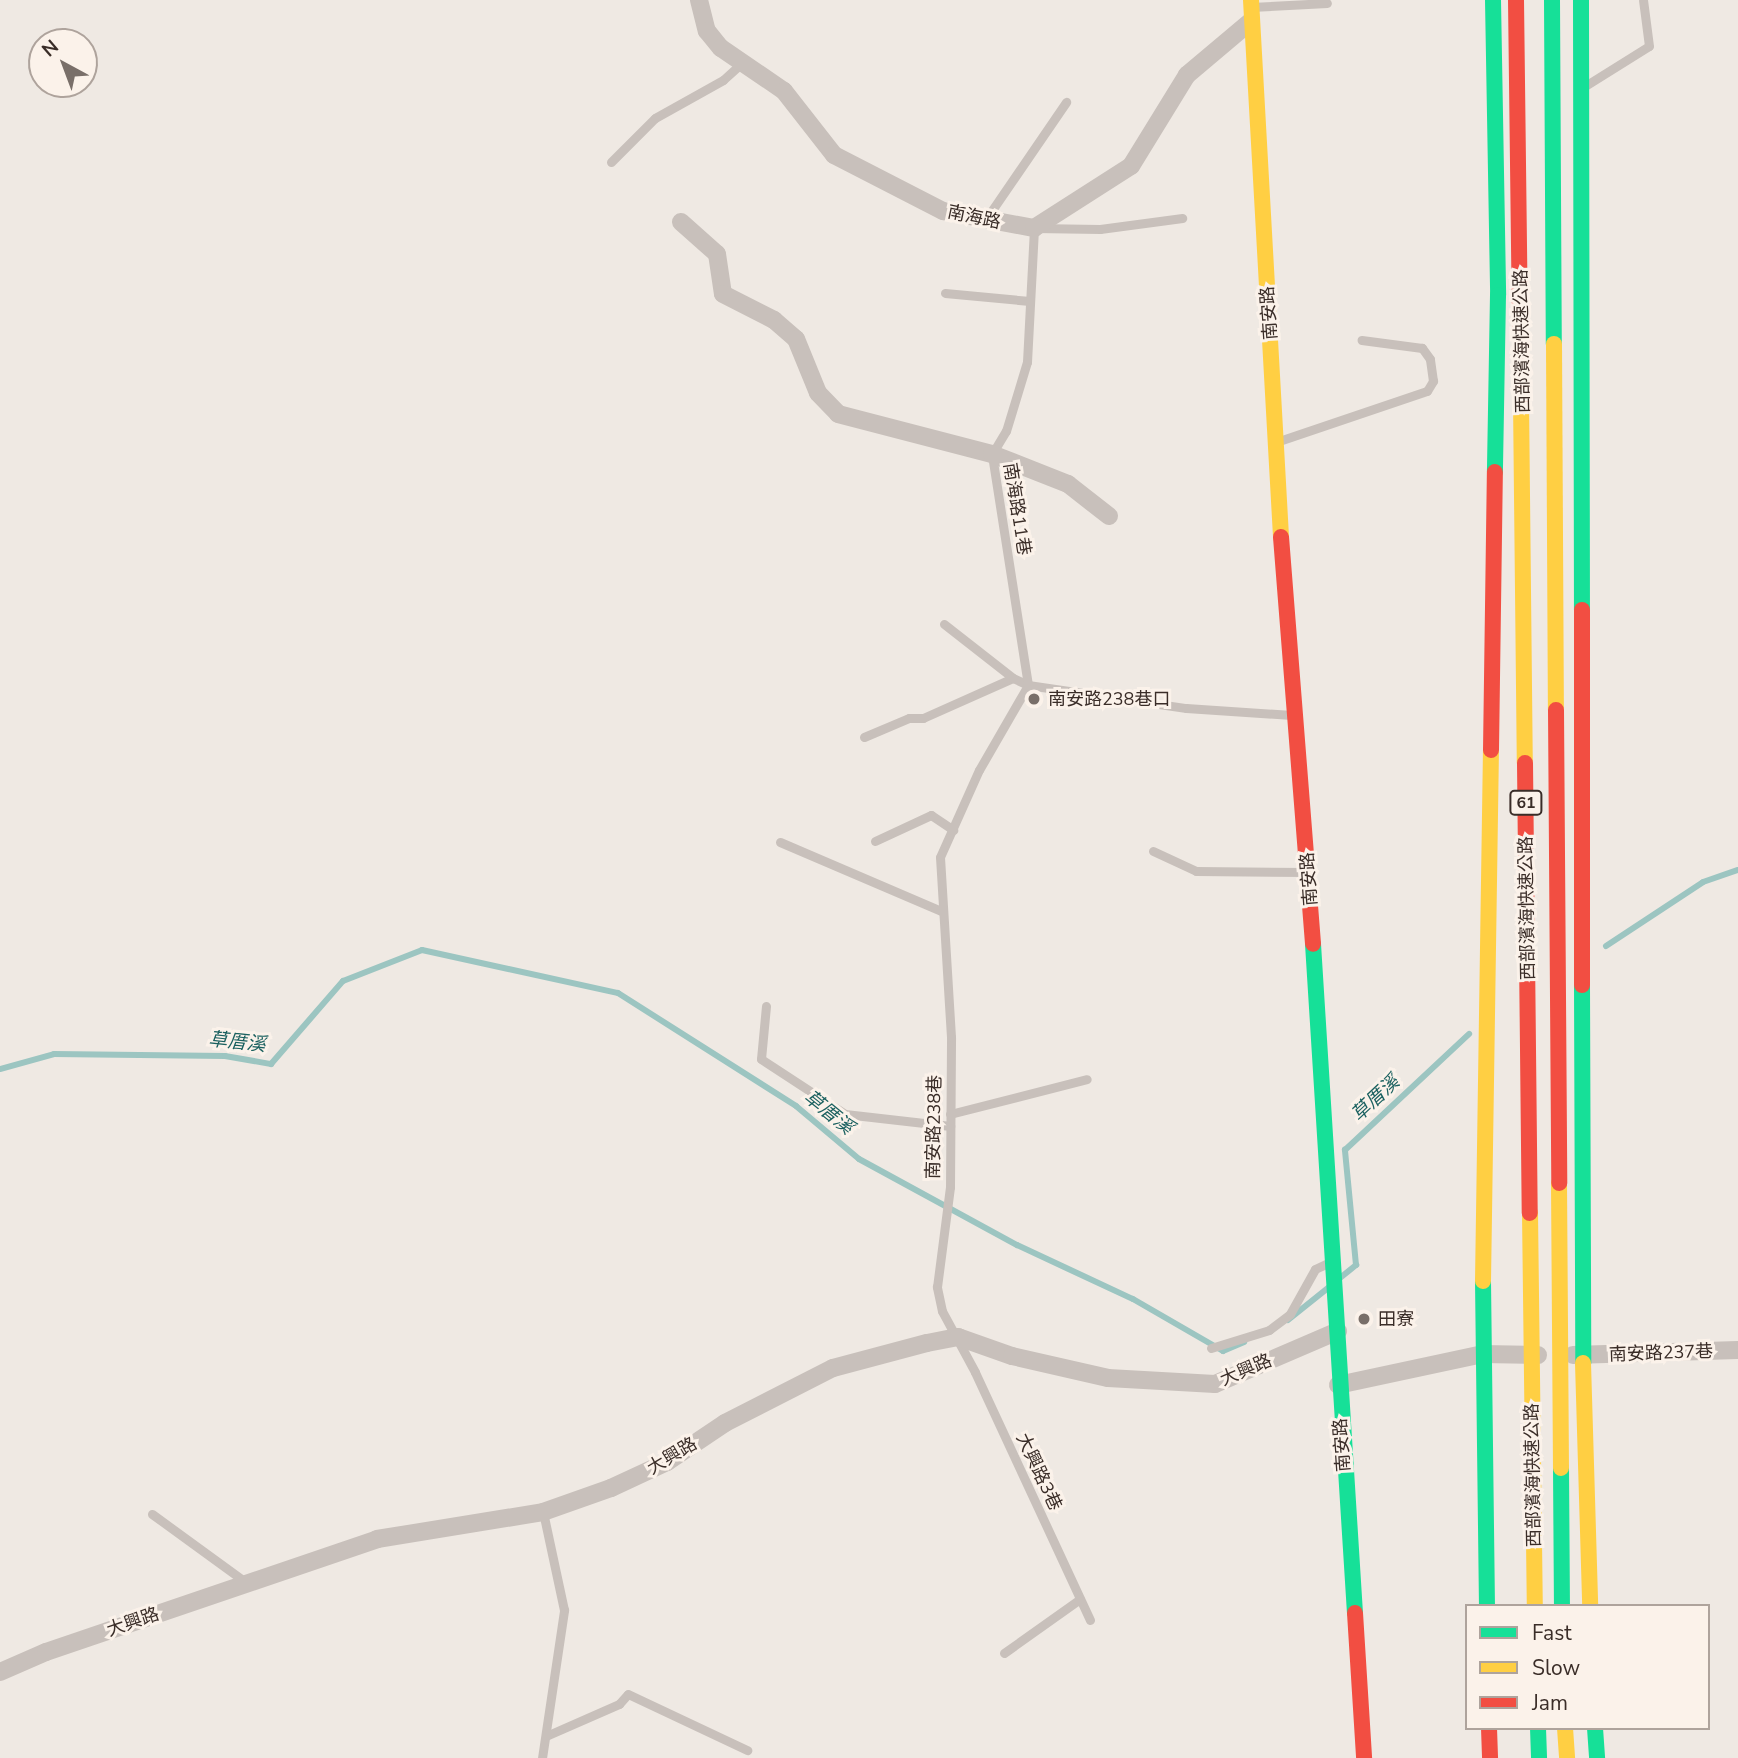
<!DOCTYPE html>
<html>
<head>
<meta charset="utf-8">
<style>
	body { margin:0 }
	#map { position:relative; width:1738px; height:1758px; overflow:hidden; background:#efe9e3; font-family:"Nunito Sans","Noto Sans TC",sans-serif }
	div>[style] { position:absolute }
	.stream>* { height:6px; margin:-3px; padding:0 3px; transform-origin:3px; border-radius:3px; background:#9cc5c1 }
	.lane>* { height:9px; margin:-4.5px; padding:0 4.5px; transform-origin:4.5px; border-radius:4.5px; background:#c8c0bb }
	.street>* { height:18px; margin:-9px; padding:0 9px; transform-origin:9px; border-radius:9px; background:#c8c0bb }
	.fast>* { height:16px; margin:-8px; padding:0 8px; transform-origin:8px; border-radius:8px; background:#16e098 }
	.slow>* { height:16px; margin:-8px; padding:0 8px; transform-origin:8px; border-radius:8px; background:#ffcf43 }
	.jam>* { height:16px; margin:-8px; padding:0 8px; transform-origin:8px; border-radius:8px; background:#f24e42 }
	.fast-bridge>* { height:16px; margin:-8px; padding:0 8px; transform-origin:8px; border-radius:8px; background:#16e098 }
	.slow-bridge>* { height:16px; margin:-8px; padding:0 8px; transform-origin:8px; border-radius:8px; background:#ffcf43 }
	.jam-bridge>* { height:16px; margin:-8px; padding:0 8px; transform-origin:8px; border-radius:8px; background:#f24e42 }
	.dots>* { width:19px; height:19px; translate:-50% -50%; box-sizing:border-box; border:4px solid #fbf2ea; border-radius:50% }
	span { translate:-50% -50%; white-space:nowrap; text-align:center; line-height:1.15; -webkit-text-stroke:6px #fbf2ea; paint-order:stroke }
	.shield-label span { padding:2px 5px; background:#fbf2ea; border:2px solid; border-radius:5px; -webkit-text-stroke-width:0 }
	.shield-label { font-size:16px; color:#3a2d28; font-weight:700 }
	.street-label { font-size:18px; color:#3a2d28 }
	.poi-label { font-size:18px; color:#3a2d28 }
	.left { translate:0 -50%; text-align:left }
	.water-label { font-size:19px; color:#1a605f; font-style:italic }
	.legend { position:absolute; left:1465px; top:1604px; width:245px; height:126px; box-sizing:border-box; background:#fbf2ea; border:2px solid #aea39c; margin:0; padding:9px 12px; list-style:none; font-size:21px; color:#3a2d28 }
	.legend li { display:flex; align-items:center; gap:14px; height:35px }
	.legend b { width:35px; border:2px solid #aea39c }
	.north { position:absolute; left:28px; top:28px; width:70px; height:70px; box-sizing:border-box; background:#fbf2ea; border:2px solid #aea39c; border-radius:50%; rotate:319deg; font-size:19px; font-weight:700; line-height:28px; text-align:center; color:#3a2d28 }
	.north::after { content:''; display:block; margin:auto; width:24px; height:32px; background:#796f69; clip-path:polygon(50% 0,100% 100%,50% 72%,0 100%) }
</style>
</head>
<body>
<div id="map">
	<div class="stream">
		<div style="left:1606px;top:946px;width:116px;rotate:-33.4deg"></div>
		<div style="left:1703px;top:882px;width:37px;rotate:-19deg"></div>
		<div style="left:0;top:1069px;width:56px;rotate:-15.5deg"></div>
		<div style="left:54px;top:1054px;width:171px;rotate:0.7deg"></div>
		<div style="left:225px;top:1056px;width:47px;rotate:9.9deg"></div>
		<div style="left:271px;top:1064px;width:110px;rotate:-49.1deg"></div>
		<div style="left:343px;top:981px;width:85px;rotate:-21.4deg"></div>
		<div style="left:422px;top:950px;width:201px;rotate:12.4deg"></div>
		<div style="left:618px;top:993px;width:211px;rotate:32.4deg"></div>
		<div style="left:796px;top:1106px;width:82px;rotate:40.1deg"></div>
		<div style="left:859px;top:1159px;width:180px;rotate:28.6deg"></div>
		<div style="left:1017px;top:1245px;width:128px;rotate:25deg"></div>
		<div style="left:1133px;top:1299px;width:104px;rotate:30deg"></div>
		<div style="left:1223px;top:1351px;width:23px;rotate:-23deg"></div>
		<div style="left:1340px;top:1278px;width:21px;rotate:-39deg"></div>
		<div style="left:1356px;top:1265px;width:116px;rotate:-95.5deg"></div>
		<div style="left:1345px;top:1150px;width:170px;rotate:-43.1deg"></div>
		<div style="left:1288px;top:1320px;width:53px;rotate:-38.8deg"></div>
	</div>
	<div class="lane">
		<div style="left:1251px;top:7px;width:76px;rotate:-3deg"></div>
		<div style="left:1585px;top:86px;width:75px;rotate:-32deg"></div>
		<div style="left:1649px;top:46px;width:46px;rotate:-97.4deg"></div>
		<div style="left:611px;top:162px;width:62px;rotate:-45deg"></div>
		<div style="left:655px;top:118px;width:78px;rotate:-29.2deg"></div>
		<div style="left:723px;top:80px;width:24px;rotate:-42deg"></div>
		<div style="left:986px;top:219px;width:142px;rotate:-55.6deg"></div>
		<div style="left:945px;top:293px;width:85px;rotate:5.4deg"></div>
		<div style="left:1279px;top:441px;width:156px;rotate:-18.7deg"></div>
		<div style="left:1427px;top:391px;width:12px;rotate:-59deg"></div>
		<div style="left:1433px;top:381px;width:22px;rotate:-98deg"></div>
		<div style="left:1430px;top:359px;width:14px;rotate:-126deg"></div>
		<div style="left:1422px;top:348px;width:61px;rotate:-172.4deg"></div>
		<div style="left:944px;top:624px;width:88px;rotate:38deg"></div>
		<div style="left:864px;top:737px;width:49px;rotate:-22.9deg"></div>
		<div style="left:909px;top:718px;width:14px"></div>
		<div style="left:923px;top:718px;width:98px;rotate:-24deg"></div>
		<div style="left:1013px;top:678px;width:17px;rotate:25deg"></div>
		<div style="left:1028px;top:685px;width:160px;rotate:8.3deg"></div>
		<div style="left:1186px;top:708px;width:106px;rotate:3.8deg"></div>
		<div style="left:875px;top:841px;width:62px;rotate:-24.9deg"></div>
		<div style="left:931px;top:815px;width:27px;rotate:34deg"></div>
		<div style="left:780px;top:842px;width:175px;rotate:23.2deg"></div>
		<div style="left:1153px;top:851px;width:47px;rotate:24.9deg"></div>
		<div style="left:1196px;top:871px;width:111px;rotate:0.5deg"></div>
		<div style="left:766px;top:1006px;width:53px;rotate:95.4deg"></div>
		<div style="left:761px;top:1059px;width:100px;rotate:33.2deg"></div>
		<div style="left:845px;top:1114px;width:106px;rotate:6.5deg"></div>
		<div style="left:950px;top:1114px;width:141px;rotate:-14.3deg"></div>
		<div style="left:1211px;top:1348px;width:61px;rotate:-17.2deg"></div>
		<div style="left:1269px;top:1330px;width:26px;rotate:-37deg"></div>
		<div style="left:1290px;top:1314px;width:51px;rotate:-60.9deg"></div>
		<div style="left:1315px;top:1269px;width:17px;rotate:-25deg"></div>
		<div style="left:152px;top:1514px;width:117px;rotate:36deg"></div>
		<div style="left:1090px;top:1620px;width:273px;rotate:-114.9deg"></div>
		<div style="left:975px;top:1372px;width:69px;rotate:-118.4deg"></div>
		<div style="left:942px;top:1311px;width:25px;rotate:-102deg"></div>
		<div style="left:937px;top:1287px;width:101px;rotate:-82.6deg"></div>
		<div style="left:950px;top:1187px;width:150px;rotate:-89.6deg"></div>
		<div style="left:951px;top:1037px;width:180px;rotate:-93.5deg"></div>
		<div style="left:940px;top:857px;width:95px;rotate:-65.9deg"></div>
		<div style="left:979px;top:770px;width:98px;rotate:-60deg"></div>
		<div style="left:1028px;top:685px;width:234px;rotate:-98.9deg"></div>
		<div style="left:992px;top:454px;width:27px;rotate:-59deg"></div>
		<div style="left:1006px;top:431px;width:72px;rotate:-73.1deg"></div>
		<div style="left:1027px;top:362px;width:134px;rotate:-87deg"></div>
		<div style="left:1034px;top:228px;width:66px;rotate:0.9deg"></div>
		<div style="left:1100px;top:229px;width:83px;rotate:-7.6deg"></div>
		<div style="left:1004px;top:1653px;width:93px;rotate:-35.4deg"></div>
		<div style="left:546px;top:1736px;width:80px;rotate:-23.7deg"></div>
		<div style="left:619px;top:1704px;width:13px;rotate:-48deg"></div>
		<div style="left:628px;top:1694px;width:132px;rotate:25.2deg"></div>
		<div style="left:542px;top:1758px;width:150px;rotate:-81.5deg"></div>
		<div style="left:564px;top:1610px;width:100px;rotate:-102.1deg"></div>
	</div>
	<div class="street">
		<div style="left:699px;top:0;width:32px;rotate:76deg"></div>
		<div style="left:707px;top:31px;width:22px;rotate:51deg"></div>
		<div style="left:721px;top:48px;width:76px;rotate:34.3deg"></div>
		<div style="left:784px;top:91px;width:81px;rotate:52deg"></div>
		<div style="left:834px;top:155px;width:123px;rotate:27.2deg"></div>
		<div style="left:943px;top:211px;width:93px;rotate:10.6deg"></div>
		<div style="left:1034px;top:228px;width:115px;rotate:-32.6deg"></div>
		<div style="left:1131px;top:166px;width:107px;rotate:-58.4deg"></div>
		<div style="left:1187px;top:75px;width:82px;rotate:-40.1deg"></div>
		<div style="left:681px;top:222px;width:48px;rotate:41.6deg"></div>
		<div style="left:717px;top:254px;width:40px;rotate:81.5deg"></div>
		<div style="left:723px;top:294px;width:57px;rotate:27deg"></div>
		<div style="left:774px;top:320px;width:29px;rotate:41deg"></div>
		<div style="left:796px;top:339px;width:58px;rotate:67.8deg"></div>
		<div style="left:818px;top:393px;width:29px;rotate:46deg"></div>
		<div style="left:838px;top:414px;width:159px;rotate:14.6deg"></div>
		<div style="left:992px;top:454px;width:82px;rotate:21.5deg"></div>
		<div style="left:1068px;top:484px;width:52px;rotate:38deg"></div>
		<div style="left:1573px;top:1355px;width:165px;rotate:-1.7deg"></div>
		<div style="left:1338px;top:1385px;width:147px;rotate:-12.1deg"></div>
		<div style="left:1482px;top:1354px;width:56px;rotate:1deg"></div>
		<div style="left:0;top:1672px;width:50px;rotate:-23.5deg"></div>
		<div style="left:46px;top:1652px;width:350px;rotate:-18.8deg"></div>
		<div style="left:377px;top:1539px;width:168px;rotate:-9.2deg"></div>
		<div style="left:543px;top:1512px;width:72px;rotate:-19.4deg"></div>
		<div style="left:611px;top:1488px;width:62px;rotate:-24.9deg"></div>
		<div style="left:667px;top:1462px;width:70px;rotate:-33.9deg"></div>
		<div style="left:725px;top:1423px;width:121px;rotate:-27deg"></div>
		<div style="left:833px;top:1368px;width:97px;rotate:-14.9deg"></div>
		<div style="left:927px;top:1343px;width:32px;rotate:-11deg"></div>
		<div style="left:958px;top:1337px;width:57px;rotate:19.4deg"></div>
		<div style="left:1012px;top:1356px;width:98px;rotate:12.9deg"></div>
		<div style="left:1108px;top:1378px;width:107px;rotate:3.2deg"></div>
		<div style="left:1215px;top:1384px;width:134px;rotate:-23.3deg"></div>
	</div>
	<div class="fast">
		<div style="left:1493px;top:0;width:295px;rotate:89deg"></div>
		<div style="left:1498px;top:295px;width:177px;rotate:91deg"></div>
		<div style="left:1581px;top:0;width:610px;rotate:89.91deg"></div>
		<div style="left:1313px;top:944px;width:670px;rotate:86.41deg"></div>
		<div style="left:1582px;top:985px;width:378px;rotate:89.8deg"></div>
		<div style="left:1483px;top:1281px;width:325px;rotate:89.3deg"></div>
		<div style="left:1538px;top:1728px;width:30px;rotate:88deg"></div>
		<div style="left:1595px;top:1728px;width:30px;rotate:86deg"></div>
	</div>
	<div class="slow">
		<div style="left:1251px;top:0;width:538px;rotate:86.8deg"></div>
		<div style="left:1483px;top:1281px;width:531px;rotate:-89.14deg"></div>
		<div style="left:1583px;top:1363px;width:243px;rotate:88.3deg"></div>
		<div style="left:1565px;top:1728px;width:30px;rotate:86deg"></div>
	</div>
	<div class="jam">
		<div style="left:1281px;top:537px;width:408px;rotate:85.5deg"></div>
		<div style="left:1582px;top:610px;width:375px;rotate:90deg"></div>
		<div style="left:1491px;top:750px;width:278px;rotate:-89.2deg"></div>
		<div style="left:1355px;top:1613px;width:145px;rotate:86.4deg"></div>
		<div style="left:1489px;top:1728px;width:30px;rotate:88deg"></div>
	</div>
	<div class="fast-bridge">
		<div style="left:1552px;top:0;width:344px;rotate:89.7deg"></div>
		<div style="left:1561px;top:1468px;width:138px;rotate:89.6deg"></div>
	</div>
	<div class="slow-bridge">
		<div style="left:1554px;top:344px;width:366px;rotate:89.7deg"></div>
		<div style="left:1521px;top:400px;width:363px;rotate:89.4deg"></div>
		<div style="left:1559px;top:1183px;width:285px;rotate:89.6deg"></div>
		<div style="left:1530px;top:1213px;width:393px;rotate:89.3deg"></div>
	</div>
	<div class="jam-bridge">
		<div style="left:1516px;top:0;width:400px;rotate:89.3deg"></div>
		<div style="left:1556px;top:710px;width:473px;rotate:89.6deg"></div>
		<div style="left:1525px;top:763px;width:450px;rotate:89.4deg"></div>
	</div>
	<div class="dots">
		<div style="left:1034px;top:699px;background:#796f69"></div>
		<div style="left:1364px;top:1319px;background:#796f69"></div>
	</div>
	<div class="shield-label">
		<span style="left:1526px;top:803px">61</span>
	</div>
	<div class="street-label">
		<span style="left:974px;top:217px;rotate:12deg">南海路</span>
		<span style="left:1269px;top:313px;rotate:-94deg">南安路</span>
		<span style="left:1522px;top:341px;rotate:-91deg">西部濱海快速公路</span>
		<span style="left:1017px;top:509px;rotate:81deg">南海路11巷</span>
		<span style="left:1309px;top:879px;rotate:-94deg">南安路</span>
		<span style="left:1527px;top:908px;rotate:-91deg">西部濱海快速公路</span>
		<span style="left:934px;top:1127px;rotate:-89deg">南安路238巷</span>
		<span style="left:1661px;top:1353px;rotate:-2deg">南安路237巷</span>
		<span style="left:1246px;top:1370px;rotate:-23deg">大興路</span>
		<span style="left:1342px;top:1445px;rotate:-94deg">南安路</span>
		<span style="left:672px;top:1456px;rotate:-31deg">大興路</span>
		<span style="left:1039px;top:1472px;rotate:65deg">大興路3巷</span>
		<span style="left:1533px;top:1475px;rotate:-91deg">西部濱海快速公路</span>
		<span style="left:133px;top:1622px;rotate:-19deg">大興路</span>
	</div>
	<div class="poi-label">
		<span class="left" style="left:1048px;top:699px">南安路238巷口</span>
		<span class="left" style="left:1378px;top:1319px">田寮</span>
	</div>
	<div class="water-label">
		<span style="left:237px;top:1043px;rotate:6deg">草厝溪</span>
		<span style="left:1376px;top:1099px;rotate:-43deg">草厝溪</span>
		<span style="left:828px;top:1113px;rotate:39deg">草厝溪</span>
	</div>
	<ul class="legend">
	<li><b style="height:9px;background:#16e098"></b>Fast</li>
	<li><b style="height:9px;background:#ffcf43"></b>Slow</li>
	<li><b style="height:9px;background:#f24e42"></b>Jam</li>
	</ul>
	<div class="north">N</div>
</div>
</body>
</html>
